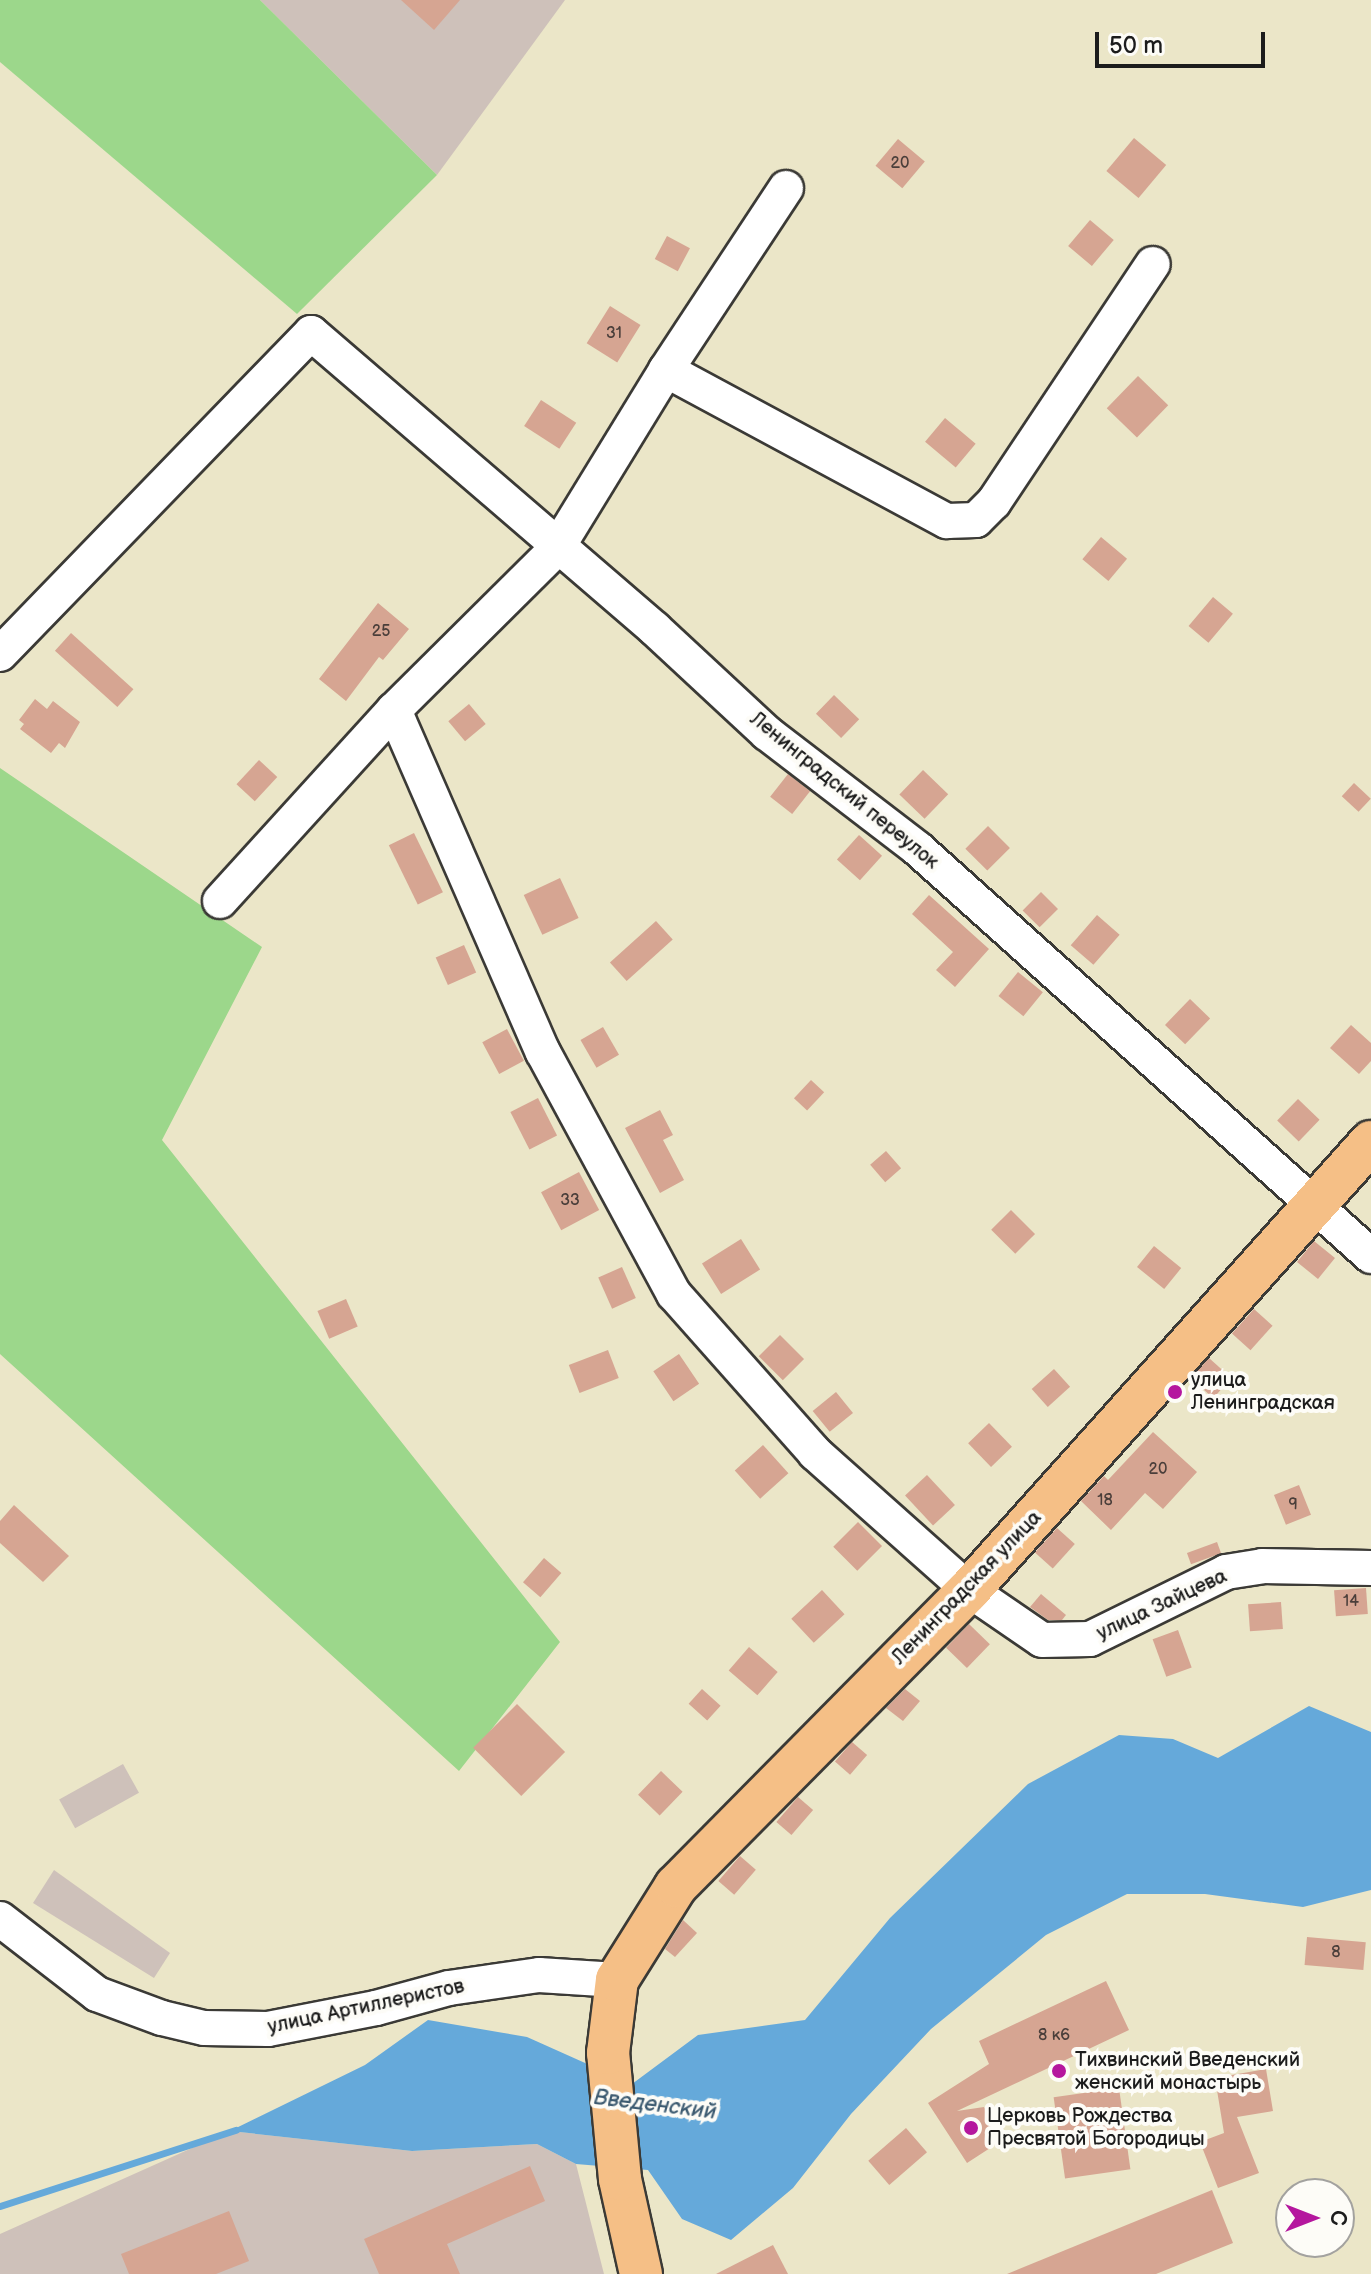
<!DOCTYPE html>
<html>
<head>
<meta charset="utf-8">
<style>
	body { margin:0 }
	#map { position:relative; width:1371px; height:2274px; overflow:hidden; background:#ebe6c8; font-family:"Balsamiq Sans",sans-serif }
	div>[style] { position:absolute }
	.industrial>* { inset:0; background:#cec1ba; transform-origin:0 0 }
	.green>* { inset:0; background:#9cd78b }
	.water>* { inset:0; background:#65a9da }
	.stream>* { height:7px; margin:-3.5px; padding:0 3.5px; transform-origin:3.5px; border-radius:3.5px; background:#65a9da }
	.building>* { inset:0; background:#d6a592; transform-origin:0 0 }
	.roads { filter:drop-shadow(2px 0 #3b3a36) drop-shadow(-2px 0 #3b3a36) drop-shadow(0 2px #3b3a36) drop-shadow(0 -2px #3b3a36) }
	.minor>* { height:34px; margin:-17px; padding:0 17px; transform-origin:17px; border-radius:17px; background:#fff }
	.major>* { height:42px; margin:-21px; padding:0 21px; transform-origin:21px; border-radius:21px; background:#f5bf86 }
	.dots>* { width:22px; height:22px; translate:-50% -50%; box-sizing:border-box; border:4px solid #fdfcf7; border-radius:50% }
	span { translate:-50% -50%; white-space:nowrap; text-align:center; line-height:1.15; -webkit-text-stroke:8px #fdfcf7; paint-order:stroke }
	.number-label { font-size:16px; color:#4a3e3a }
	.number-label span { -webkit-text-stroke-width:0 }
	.street-label { font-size:20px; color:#1c1c1c }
	.poi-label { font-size:20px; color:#1c1c1c }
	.left { translate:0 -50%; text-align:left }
	.water-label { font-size:22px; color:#3d5b71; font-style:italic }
	.north { position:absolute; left:1275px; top:2178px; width:80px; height:80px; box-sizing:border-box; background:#fdfcf7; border:2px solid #a3a29f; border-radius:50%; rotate:90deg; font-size:22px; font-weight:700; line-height:32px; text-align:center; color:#1c1c1c }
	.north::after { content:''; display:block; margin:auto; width:28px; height:36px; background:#b5179e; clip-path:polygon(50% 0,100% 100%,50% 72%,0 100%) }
	.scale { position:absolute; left:1095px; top:32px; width:170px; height:36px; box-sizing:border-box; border:4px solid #1c1c1c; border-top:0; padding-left:10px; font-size:24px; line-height:28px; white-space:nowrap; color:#1c1c1c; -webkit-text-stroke:6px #fdfcf7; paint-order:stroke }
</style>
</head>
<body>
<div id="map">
	<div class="industrial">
		<div style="clip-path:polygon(260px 0,565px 0,437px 175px)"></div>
		<div style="left:123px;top:1764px;width:33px;height:73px;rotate:61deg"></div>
		<div style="clip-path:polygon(54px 1870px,170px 1953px,154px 1978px,33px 1903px)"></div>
		<div style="clip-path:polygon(230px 2131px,412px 2151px,537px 2144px,576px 2164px,604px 2274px,0 2274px,0 2234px)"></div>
	</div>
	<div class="green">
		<div style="clip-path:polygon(0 0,260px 0,437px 175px,297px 314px,0 62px)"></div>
		<div style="clip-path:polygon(0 768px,262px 947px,162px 1140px,560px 1642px,459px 1771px,0 1354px)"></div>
	</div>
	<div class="water">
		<div style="clip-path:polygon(1309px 1706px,1371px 1732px,1371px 1890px,1303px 1907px,1205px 1894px,1127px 1894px,1046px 1935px,931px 2029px,851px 2114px,793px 2188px,731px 2240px,682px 2219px,648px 2170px,576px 2164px,537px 2144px,412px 2151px,230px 2131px,365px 2065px,428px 2020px,527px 2037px,632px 2084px,698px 2035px,805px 2020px,890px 1918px,1028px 1784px,1119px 1735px,1173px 1739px,1218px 1758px)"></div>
	</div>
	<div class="stream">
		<div style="left:0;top:2206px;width:248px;rotate:-17.9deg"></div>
	</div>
	<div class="building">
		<div style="clip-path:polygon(401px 0,460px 0,434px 30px)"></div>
		<div style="left:1134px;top:138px;width:42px;height:43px;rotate:40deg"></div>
		<div style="left:898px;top:139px;width:35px;height:35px;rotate:40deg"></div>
		<div style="left:1090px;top:220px;width:31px;height:34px;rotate:40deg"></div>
		<div style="left:667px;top:236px;width:26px;height:26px;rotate:28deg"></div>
		<div style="left:610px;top:306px;width:36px;height:44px;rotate:32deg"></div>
		<div style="left:1138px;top:376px;width:42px;height:45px;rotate:44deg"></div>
		<div style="left:541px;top:400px;width:42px;height:31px;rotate:33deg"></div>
		<div style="left:945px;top:418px;width:40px;height:31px;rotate:40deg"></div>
		<div style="left:1101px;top:537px;width:34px;height:29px;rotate:40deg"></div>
		<div style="left:1213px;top:597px;width:26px;height:38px;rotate:40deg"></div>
		<div style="clip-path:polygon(378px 603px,409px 629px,383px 660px,379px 657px,346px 701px,319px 679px)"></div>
		<div style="left:71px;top:633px;width:84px;height:24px;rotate:42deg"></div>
		<div style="left:834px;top:695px;width:35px;height:26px;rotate:44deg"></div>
		<div style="clip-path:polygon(35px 699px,47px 709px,53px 701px,80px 722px,65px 748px,59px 743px,51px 753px,20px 729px,24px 724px,19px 720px)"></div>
		<div style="left:469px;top:704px;width:26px;height:27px;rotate:50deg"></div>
		<div style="left:259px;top:760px;width:25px;height:33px;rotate:43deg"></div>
		<div style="left:923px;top:770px;width:35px;height:34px;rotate:44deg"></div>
		<div style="left:788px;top:774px;width:28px;height:29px;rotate:38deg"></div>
		<div style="left:1354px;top:783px;width:23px;height:18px;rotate:43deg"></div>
		<div style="left:988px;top:826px;width:31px;height:32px;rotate:45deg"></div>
		<div style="left:414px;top:833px;width:66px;height:28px;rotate:64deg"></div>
		<div style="left:859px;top:835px;width:31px;height:33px;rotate:42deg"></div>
		<div style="left:560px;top:878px;width:44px;height:40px;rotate:65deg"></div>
		<div style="left:1041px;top:892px;width:24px;height:26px;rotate:45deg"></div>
		<div style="clip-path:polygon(929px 895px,989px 949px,955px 987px,936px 970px,953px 952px,912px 914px)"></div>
		<div style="left:1097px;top:915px;width:30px;height:40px;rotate:41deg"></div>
		<div style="left:656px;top:921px;width:25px;height:62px;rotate:48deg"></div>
		<div style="left:464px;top:945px;width:30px;height:31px;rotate:66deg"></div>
		<div style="left:1018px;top:972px;width:32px;height:31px;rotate:39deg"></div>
		<div style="left:1190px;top:999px;width:28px;height:36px;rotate:44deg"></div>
		<div style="clip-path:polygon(1351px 1025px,1371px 1043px,1371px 1061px,1359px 1074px,1330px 1048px)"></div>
		<div style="left:603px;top:1027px;width:32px;height:26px;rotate:60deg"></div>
		<div style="left:507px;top:1029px;width:36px;height:28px;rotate:62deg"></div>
		<div style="left:811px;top:1080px;width:18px;height:25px;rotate:43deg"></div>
		<div style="left:538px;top:1098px;width:42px;height:31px;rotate:63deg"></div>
		<div style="left:1298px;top:1099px;width:30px;height:30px;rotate:44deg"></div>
		<div style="clip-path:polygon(660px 1110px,673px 1135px,663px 1140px,684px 1180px,660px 1193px,625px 1128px)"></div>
		<div style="left:886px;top:1151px;width:23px;height:21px;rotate:49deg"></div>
		<div style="left:579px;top:1172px;width:43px;height:43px;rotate:62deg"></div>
		<div style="left:1011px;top:1210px;width:34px;height:28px;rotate:45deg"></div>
		<div style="left:741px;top:1239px;width:36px;height:46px;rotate:58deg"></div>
		<div style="left:1314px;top:1241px;width:27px;height:27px;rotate:39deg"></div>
		<div style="left:1154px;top:1246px;width:35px;height:27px;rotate:39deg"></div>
		<div style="left:622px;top:1267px;width:34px;height:26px;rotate:66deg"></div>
		<div style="left:346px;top:1299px;width:30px;height:31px;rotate:67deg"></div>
		<div style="left:1254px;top:1309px;width:25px;height:33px;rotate:42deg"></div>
		<div style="left:780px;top:1335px;width:34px;height:30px;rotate:45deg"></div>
		<div style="left:608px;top:1350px;width:30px;height:42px;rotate:69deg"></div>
		<div style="left:679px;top:1354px;width:36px;height:31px;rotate:56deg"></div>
		<div style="left:1209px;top:1358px;width:30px;height:27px;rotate:42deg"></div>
		<div style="left:1054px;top:1369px;width:24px;height:30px;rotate:48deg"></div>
		<div style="left:836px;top:1392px;width:27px;height:30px;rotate:51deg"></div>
		<div style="left:989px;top:1423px;width:33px;height:29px;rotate:46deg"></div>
		<div style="clip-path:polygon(1153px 1432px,1197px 1472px,1163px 1509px,1145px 1493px,1111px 1530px,1081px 1501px,1104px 1476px,1108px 1480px)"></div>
		<div style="left:763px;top:1445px;width:38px;height:38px;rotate:48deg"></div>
		<div style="left:927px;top:1475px;width:41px;height:30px;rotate:47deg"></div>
		<div style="left:1299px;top:1485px;width:32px;height:27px;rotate:68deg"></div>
		<div style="clip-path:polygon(14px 1505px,69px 1556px,43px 1582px,0 1543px,0 1521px)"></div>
		<div style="left:858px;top:1522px;width:34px;height:35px;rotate:45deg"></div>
		<div style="left:1057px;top:1528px;width:24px;height:33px;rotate:42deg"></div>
		<div style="left:1217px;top:1542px;width:12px;height:32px;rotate:70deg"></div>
		<div style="left:544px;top:1558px;width:23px;height:32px;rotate:41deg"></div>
		<div style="left:1366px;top:1588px;width:26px;height:32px;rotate:86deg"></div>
		<div style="left:822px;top:1590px;width:33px;height:42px;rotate:47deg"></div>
		<div style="clip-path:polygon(1041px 1594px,1066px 1615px,1062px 1620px,1048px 1620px,1030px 1607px)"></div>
		<div style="left:1281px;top:1602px;width:27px;height:33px;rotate:86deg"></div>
		<div style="left:969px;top:1624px;width:29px;height:33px;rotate:44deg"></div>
		<div style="left:1178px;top:1630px;width:40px;height:27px;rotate:70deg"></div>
		<div style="left:749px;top:1647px;width:38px;height:31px;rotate:41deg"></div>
		<div style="left:702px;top:1689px;width:25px;height:20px;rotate:42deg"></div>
		<div style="clip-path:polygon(905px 1689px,920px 1701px,903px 1721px,886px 1708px)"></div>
		<div style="left:517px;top:1704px;width:68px;height:62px;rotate:45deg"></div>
		<div style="left:852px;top:1742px;width:20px;height:26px;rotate:41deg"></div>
		<div style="left:661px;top:1771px;width:30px;height:33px;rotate:44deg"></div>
		<div style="left:798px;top:1797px;width:20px;height:33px;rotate:41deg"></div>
		<div style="left:740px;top:1856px;width:21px;height:33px;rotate:41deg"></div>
		<div style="clip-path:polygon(683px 1920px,697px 1933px,675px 1957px,665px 1949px)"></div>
		<div style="left:1307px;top:1937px;width:59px;height:28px;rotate:5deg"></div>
		<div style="clip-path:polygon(1106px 1981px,1129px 2030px,957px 2111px,984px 2107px,1004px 2139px,967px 2163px,928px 2103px,989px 2064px,979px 2041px)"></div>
		<div style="clip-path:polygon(1266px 2069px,1273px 2111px,1237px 2117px,1259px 2173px,1218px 2188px,1200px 2142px,1224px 2133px,1215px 2078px)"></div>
		<div style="left:1119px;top:2088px;width:82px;height:66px;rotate:82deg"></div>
		<div style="left:906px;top:2128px;width:32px;height:50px;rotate:49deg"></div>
		<div style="clip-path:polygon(530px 2166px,545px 2201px,447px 2244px,460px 2274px,379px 2274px,364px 2239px)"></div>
		<div style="clip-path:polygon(1212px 2190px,1233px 2243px,1156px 2274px,1007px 2274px)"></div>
		<div style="clip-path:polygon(229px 2211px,249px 2261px,216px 2274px,129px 2274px,121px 2254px)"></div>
		<div style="clip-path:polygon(773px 2245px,788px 2274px,716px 2274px)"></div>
	</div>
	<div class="roads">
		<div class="minor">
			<div style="left:666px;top:370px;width:319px;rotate:28.3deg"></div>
			<div style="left:947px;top:521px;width:29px;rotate:-2deg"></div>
			<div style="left:976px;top:520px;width:25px;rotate:-45deg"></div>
			<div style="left:994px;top:502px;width:286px;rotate:-56.3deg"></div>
			<div style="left:0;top:654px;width:447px;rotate:-45.9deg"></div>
			<div style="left:311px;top:333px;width:454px;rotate:40.7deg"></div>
			<div style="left:655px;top:629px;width:153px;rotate:42.9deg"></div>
			<div style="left:767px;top:733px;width:190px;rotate:37.5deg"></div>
			<div style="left:918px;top:849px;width:609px;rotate:41.94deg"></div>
			<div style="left:394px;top:710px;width:373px;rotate:66.5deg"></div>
			<div style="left:543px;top:1052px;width:275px;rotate:61.6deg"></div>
			<div style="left:674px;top:1294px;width:213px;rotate:48.4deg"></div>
			<div style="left:815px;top:1453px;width:206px;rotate:41.7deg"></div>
			<div style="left:969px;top:1590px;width:88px;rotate:34.4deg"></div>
			<div style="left:1042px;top:1640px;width:48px;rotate:-1.2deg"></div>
			<div style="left:1090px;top:1639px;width:152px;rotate:-26.2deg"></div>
			<div style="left:1226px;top:1572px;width:36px;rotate:-9deg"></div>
			<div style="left:1262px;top:1566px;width:109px;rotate:1.1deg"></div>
			<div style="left:220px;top:901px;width:258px;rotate:-47.7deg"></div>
			<div style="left:394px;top:710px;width:230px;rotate:-44.8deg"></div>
			<div style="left:557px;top:548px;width:209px;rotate:-58.5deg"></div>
			<div style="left:666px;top:370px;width:218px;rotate:-56.6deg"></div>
			<div style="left:0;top:1919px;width:123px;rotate:37.7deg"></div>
			<div style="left:97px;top:1994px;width:69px;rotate:20.3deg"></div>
			<div style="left:162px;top:2018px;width:43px;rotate:13.4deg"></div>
			<div style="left:204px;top:2028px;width:64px;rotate:0.9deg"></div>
			<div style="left:268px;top:2029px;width:110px;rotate:-11deg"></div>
			<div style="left:376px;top:2008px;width:76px;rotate:-15.3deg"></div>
			<div style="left:449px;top:1988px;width:91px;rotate:-8.2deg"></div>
			<div style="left:539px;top:1975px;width:78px;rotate:3.7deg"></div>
		</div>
		<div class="major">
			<div style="left:641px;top:2274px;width:97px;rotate:-102.5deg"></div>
			<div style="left:620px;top:2179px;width:127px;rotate:-95.4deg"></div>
			<div style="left:608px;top:2053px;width:74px;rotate:-83deg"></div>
			<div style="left:617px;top:1980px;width:111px;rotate:-57.9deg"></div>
			<div style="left:676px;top:1886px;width:416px;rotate:-45.3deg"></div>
			<div style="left:969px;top:1590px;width:602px;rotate:-48.1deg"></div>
		</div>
	</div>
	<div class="dots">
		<div style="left:1175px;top:1392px;background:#b5179e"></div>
		<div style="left:1059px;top:2071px;background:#b5179e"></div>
		<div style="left:971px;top:2128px;background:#b5179e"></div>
	</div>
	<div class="number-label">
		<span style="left:900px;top:164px">20</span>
		<span style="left:614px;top:334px">31</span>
		<span style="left:381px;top:632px">25</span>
		<span style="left:570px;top:1201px">33</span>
		<span style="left:1158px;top:1470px">20</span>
		<span style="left:1105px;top:1501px">18</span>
		<span style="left:1293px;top:1505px">9</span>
		<span style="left:1351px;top:1602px">14</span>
		<span style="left:1336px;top:1953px">8</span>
		<span style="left:1054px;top:2036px">8 к6</span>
	</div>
	<div class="street-label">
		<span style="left:844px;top:791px;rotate:39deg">Ленинградский переулок</span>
		<span style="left:967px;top:1588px;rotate:-46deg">Ленинградская улица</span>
		<span style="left:1162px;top:1605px;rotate:-25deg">улица Зайцева</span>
		<span style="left:366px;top:2007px;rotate:-12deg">улица Артиллеристов</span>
	</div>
	<div class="poi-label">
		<span class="left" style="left:1191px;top:1392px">улица<br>Ленинградская</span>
		<span class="left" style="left:1075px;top:2072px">Тихвинский Введенский<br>женский монастырь</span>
		<span class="left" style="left:987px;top:2128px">Церковь Рождества<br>Пресвятой Богородицы</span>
	</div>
	<div class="water-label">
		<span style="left:655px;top:2105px;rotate:7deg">Введенский</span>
	</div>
	<div class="north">С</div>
	<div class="scale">50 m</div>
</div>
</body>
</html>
